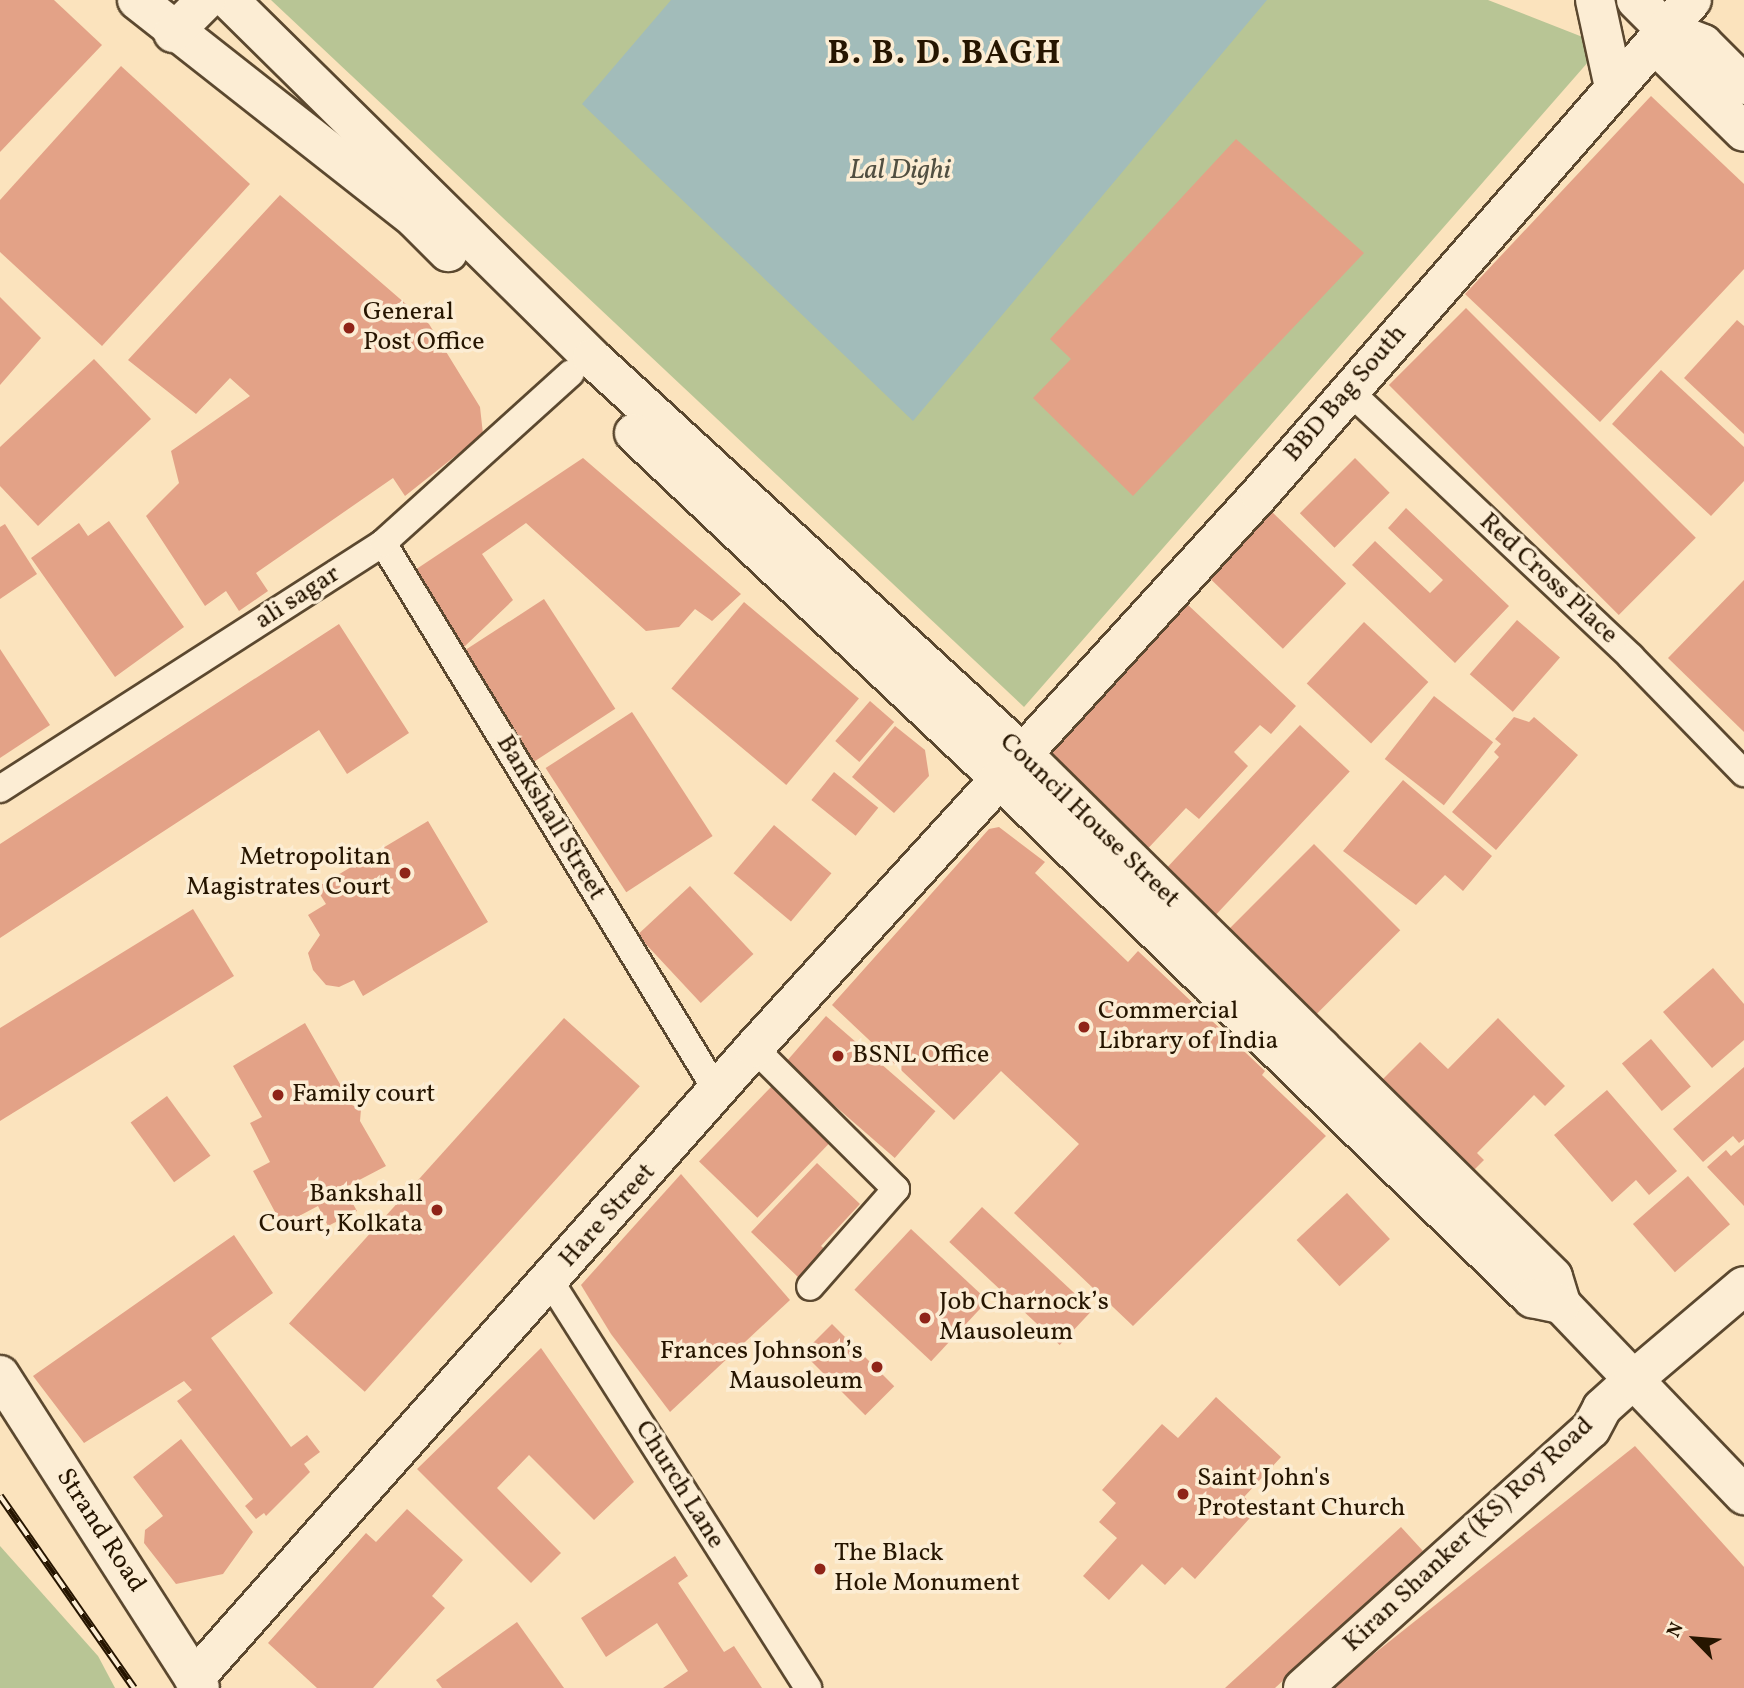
<!DOCTYPE html>
<html>
<head>
<meta charset="utf-8">
<style>
	body { margin:0 }
	#map { position:relative; width:1744px; height:1688px; overflow:hidden; background:#fbe3bd; font-family:Vollkorn,serif }
	div>[style] { position:absolute }
	.green>* { inset:0; background:#b8c595 }
	.water>* { inset:0; background:#a2bcba }
	.building>* { inset:0; background:#e3a287; transform-origin:0 0 }
	.roads { filter:drop-shadow(2px 0 #5b482f) drop-shadow(-2px 0 #5b482f) drop-shadow(0 2px #5b482f) drop-shadow(0 -2px #5b482f) }
	.street>* { height:26px; margin:-13px; padding:0 13px; transform-origin:13px; border-radius:13px; background:#fcedd4 }
	.secondary>* { height:38px; margin:-19px; padding:0 19px; transform-origin:19px; border-radius:19px; background:#fcedd4 }
	.rail>* { height:8px; margin-top:-4px; transform-origin:0; background:repeating-linear-gradient(90deg,#fcedd4 0 16px,#261500 0 32px); box-sizing:border-box; border-block:2px solid #261500 }
	.dots>* { width:19px; height:19px; translate:-50% -50%; box-sizing:border-box; border:4px solid #fcedd4; border-radius:50% }
	span { translate:-50% -50%; white-space:nowrap; text-align:center; line-height:1.15; -webkit-text-stroke:7px #fcedd4; paint-order:stroke }
	.poi-label { font-size:26px; color:#261500 }
	.left { translate:0 -50%; text-align:left }
	.right { translate:-100% -50%; text-align:right }
	.street-label { font-size:26px; color:#261500 }
	.water-label { font-size:28px; color:#514f41; font-style:italic }
	.district-label { font-size:33px; color:#261500; font-weight:700; letter-spacing:2px }
	.north { position:absolute; left:1660px; top:1604px; width:70px; height:70px; -webkit-text-stroke:5px #fcedd4; paint-order:stroke; rotate:295deg; font-size:19px; font-weight:700; line-height:28px; text-align:center; color:#261500 }
	.north::after { content:''; display:block; margin:auto; width:24px; height:32px; background:#261500; clip-path:polygon(50% 0,100% 100%,50% 72%,0 100%) }
</style>
</head>
<body>
<div id="map">
	<div class="green">
		<div style="clip-path:polygon(271px 0,1488px 0,1603px 45px,1024px 707px)"></div>
		<div style="clip-path:polygon(0 1546px,98px 1656px,115px 1688px,0 1688px)"></div>
	</div>
	<div class="water">
		<div style="clip-path:polygon(671px 0,1267px 0,913px 421px,582px 104px)"></div>
	</div>
	<div class="building">
		<div style="clip-path:polygon(0 0,54px 0,102px 45px,0 152px)"></div>
		<div style="clip-path:polygon(121px 66px,250px 184px,102px 346px,0 252px,0 200px)"></div>
		<div style="clip-path:polygon(1651px 96px,1744px 184px,1744px 269px,1600px 422px,1465px 294px)"></div>
		<div style="clip-path:polygon(1236px 139px,1364px 253px,1133px 496px,1033px 398px,1071px 359px,1050px 339px)"></div>
		<div style="clip-path:polygon(280px 195px,429px 324px,480px 407px,483px 434px,405px 496px,393px 478px,256px 573px,268px 591px,239px 611px,226px 591px,205px 606px,146px 516px,179px 483px,171px 451px,250px 396px,230px 378px,196px 414px,128px 360px)"></div>
		<div style="clip-path:polygon(0 297px,41px 338px,0 385px)"></div>
		<div style="left:1466px;top:308px;width:325px;height:109px;rotate:45deg"></div>
		<div style="clip-path:polygon(1737px 320px,1744px 326px,1744px 434px,1684px 378px)"></div>
		<div style="clip-path:polygon(94px 359px,151px 419px,38px 526px,0 486px,0 447px)"></div>
		<div style="clip-path:polygon(1661px 370px,1744px 447px,1744px 481px,1711px 516px,1612px 424px)"></div>
		<div style="clip-path:polygon(583px 458px,741px 594px,712px 621px,695px 609px,679px 627px,646px 631px,526px 523px,482px 554px,513px 600px,464px 647px,412px 572px)"></div>
		<div style="left:1355px;top:458px;width:49px;height:78px;rotate:45deg"></div>
		<div style="left:1267px;top:507px;width:110px;height:91px;rotate:44deg"></div>
		<div style="clip-path:polygon(1406px 508px,1509px 606px,1455px 663px,1352px 565px,1375px 541px,1430px 593px,1443px 580px,1388px 528px)"></div>
		<div style="clip-path:polygon(109px 521px,184px 627px,115px 677px,31px 558px,79px 523px,88px 536px)"></div>
		<div style="clip-path:polygon(5px 524px,37px 574px,0 599px,0 527px)"></div>
		<div style="clip-path:polygon(1744px 580px,1744px 732px,1668px 658px)"></div>
		<div style="left:544px;top:599px;width:131px;height:98px;rotate:57deg"></div>
		<div style="left:744px;top:602px;width:150px;height:113px;rotate:40deg"></div>
		<div style="clip-path:polygon(1187px 604px,1296px 706px,1271px 734px,1260px 725px,1234px 752px,1248px 766px,1199px 819px,1186px 808px,1140px 857px,1040px 763px)"></div>
		<div style="left:1517px;top:620px;width:57px;height:72px;rotate:41deg"></div>
		<div style="left:1364px;top:622px;width:88px;height:84px;rotate:43deg"></div>
		<div style="clip-path:polygon(339px 624px,409px 733px,347px 774px,319px 730px,0 938px,0 844px)"></div>
		<div style="clip-path:polygon(0 649px,50px 725px,0 758px)"></div>
		<div style="left:1434px;top:696px;width:75px;height:80px;rotate:38deg"></div>
		<div style="left:870px;top:701px;width:32px;height:53px;rotate:41deg"></div>
		<div style="left:632px;top:712px;width:148px;height:103px;rotate:57deg"></div>
		<div style="clip-path:polygon(1514px 717px,1529px 722px,1534px 717px,1578px 755px,1496px 850px,1452px 812px,1499px 757px,1494px 752px,1501px 744px,1495px 739px)"></div>
		<div style="left:1300px;top:725px;width:68px;height:204px;rotate:43deg"></div>
		<div style="clip-path:polygon(895px 726px,925px 750px,929px 776px,894px 813px,852px 777px)"></div>
		<div style="left:834px;top:772px;width:57px;height:36px;rotate:39deg"></div>
		<div style="clip-path:polygon(1403px 780px,1492px 856px,1463px 891px,1445px 875px,1416px 905px,1343px 851px)"></div>
		<div style="clip-path:polygon(428px 821px,488px 922px,363px 996px,354px 980px,339px 987px,326px 985px,313px 970px,308px 953px,320px 935px,308px 915px,326px 904px,316px 888px)"></div>
		<div style="left:774px;top:825px;width:75px;height:63px;rotate:40deg"></div>
		<div style="clip-path:polygon(999px 827px,1045px 862px,1035px 873px,1128px 962px,1138px 951px,1265px 1071px,1262px 1075px,1326px 1136px,1133px 1326px,1014px 1213px,1079px 1144px,1001px 1071px,954px 1120px,832px 1005px,989px 829px)"></div>
		<div style="left:1314px;top:844px;width:122px;height:124px;rotate:45deg"></div>
		<div style="left:690px;top:886px;width:93px;height:72px;rotate:47deg"></div>
		<div style="clip-path:polygon(193px 909px,234px 976px,0 1121px,0 1028px)"></div>
		<div style="clip-path:polygon(1713px 968px,1744px 1004px,1744px 1040px,1712px 1068px,1663px 1012px)"></div>
		<div style="left:826px;top:1016px;width:145px;height:62px;rotate:41deg"></div>
		<div style="left:564px;top:1018px;width:102px;height:411px;rotate:42deg"></div>
		<div style="clip-path:polygon(1498px 1018px,1565px 1086px,1545px 1106px,1534px 1095px,1477px 1153px,1484px 1160px,1463px 1181px,1372px 1090px,1420px 1042px,1448px 1069px)"></div>
		<div style="clip-path:polygon(305px 1023px,352px 1105px,361px 1109px,360px 1121px,386px 1166px,344px 1188px,357px 1211px,328px 1226px,318px 1206px,282px 1225px,253px 1171px,270px 1162px,250px 1123px,262px 1117px,233px 1066px)"></div>
		<div style="left:1651px;top:1039px;width:62px;height:38px;rotate:50deg"></div>
		<div style="clip-path:polygon(1744px 1067px,1744px 1139px,1739px 1143px,1733px 1136px,1703px 1162px,1673px 1129px)"></div>
		<div style="left:772px;top:1086px;width:81px;height:105px;rotate:44deg"></div>
		<div style="clip-path:polygon(1607px 1090px,1677px 1171px,1649px 1195px,1636px 1180px,1612px 1202px,1554px 1135px)"></div>
		<div style="left:167px;top:1096px;width:74px;height:45px;rotate:54deg"></div>
		<div style="clip-path:polygon(1744px 1145px,1744px 1206px,1707px 1167px,1726px 1150px,1731px 1156px)"></div>
		<div style="clip-path:polygon(817px 1163px,860px 1204px,821px 1246px,826px 1250px,799px 1278px,751px 1232px)"></div>
		<div style="clip-path:polygon(681px 1174px,790px 1300px,670px 1412px,611px 1334px,581px 1285px)"></div>
		<div style="left:1688px;top:1176px;width:64px;height:73px;rotate:49deg"></div>
		<div style="left:1347px;top:1193px;width:63px;height:69px;rotate:47deg"></div>
		<div style="left:982px;top:1207px;width:151px;height:48px;rotate:43deg"></div>
		<div style="left:911px;top:1229px;width:105px;height:83px;rotate:43deg"></div>
		<div style="clip-path:polygon(234px 1235px,273px 1293px,211px 1338px,291px 1447px,307px 1435px,320px 1452px,304px 1464px,310px 1472px,266px 1516px,264px 1513px,256px 1519px,245px 1506px,253px 1499px,177px 1401px,192px 1390px,184px 1381px,84px 1443px,33px 1376px)"></div>
		<div style="left:832px;top:1324px;width:88px;height:41px;rotate:45deg"></div>
		<div style="clip-path:polygon(541px 1348px,634px 1482px,594px 1520px,529px 1455px,497px 1488px,561px 1553px,531px 1583px,417px 1469px)"></div>
		<div style="clip-path:polygon(1216px 1397px,1281px 1457px,1244px 1497px,1258px 1509px,1195px 1579px,1182px 1567px,1165px 1585px,1142px 1564px,1109px 1600px,1083px 1576px,1117px 1538px,1099px 1522px,1116px 1503px,1102px 1490px,1162px 1424px,1178px 1438px)"></div>
		<div style="clip-path:polygon(181px 1439px,253px 1532px,223px 1574px,176px 1584px,144px 1543px,145px 1530px,163px 1516px,133px 1477px)"></div>
		<div style="clip-path:polygon(1635px 1446px,1744px 1567px,1744px 1688px,1331px 1688px)"></div>
		<div style="clip-path:polygon(407px 1509px,463px 1560px,432px 1596px,445px 1608px,373px 1688px,317px 1688px,268px 1643px,366px 1533px,376px 1542px)"></div>
		<div style="clip-path:polygon(1401px 1527px,1423px 1551px,1275px 1688px,1225px 1688px)"></div>
		<div style="clip-path:polygon(675px 1556px,688px 1576px,678px 1583px,724px 1652px,734px 1646px,762px 1688px,663px 1688px,688px 1671px,657px 1623px,606px 1657px,581px 1618px)"></div>
		<div style="clip-path:polygon(517px 1622px,564px 1688px,442px 1688px,436px 1680px)"></div>
	</div>
	<div class="roads">
		<div class="street">
			<div style="left:1347px;top:389px;width:390px;rotate:43.3deg"></div>
			<div style="left:1631px;top:657px;width:162px;rotate:45.8deg"></div>
			<div style="left:383px;top:543px;width:644px;rotate:58.65deg"></div>
			<div style="left:0;top:789px;width:455px;rotate:-32.7deg"></div>
			<div style="left:383px;top:543px;width:253px;rotate:-42.1deg"></div>
			<div style="left:754px;top:1048px;width:200px;rotate:44.8deg"></div>
			<div style="left:896px;top:1189px;width:130px;rotate:131.3deg"></div>
			<div style="left:550px;top:1281px;width:482px;rotate:57.6deg"></div>
		</div>
		<div class="secondary">
			<div style="left:137px;top:0;width:354px;rotate:38.2deg"></div>
			<div style="left:415px;top:219px;width:47px;rotate:45deg"></div>
			<div style="left:229px;top:0;width:510px;rotate:44.6deg"></div>
			<div style="left:592px;top:358px;width:584px;rotate:42.57deg"></div>
			<div style="left:1022px;top:753px;width:419px;rotate:44.6deg"></div>
			<div style="left:1320px;top:1047px;width:327px;rotate:44.6deg"></div>
			<div style="left:1553px;top:1277px;width:28px;rotate:73deg"></div>
			<div style="left:1561px;top:1304px;width:265px;rotate:46.2deg"></div>
			<div style="left:1595px;top:0;width:89px;rotate:77.7deg"></div>
			<div style="left:1636px;top:0;width:41px;rotate:45deg"></div>
			<div style="left:1665px;top:29px;width:41px;rotate:21.5deg"></div>
			<div style="left:1703px;top:44px;width:58px;rotate:45deg"></div>
			<div style="left:1665px;top:29px;width:29px;rotate:82deg"></div>
			<div style="left:1669px;top:58px;width:105px;rotate:44.6deg"></div>
			<div style="left:173px;top:33px;width:47px;rotate:-45deg"></div>
			<div style="left:634px;top:433px;width:502px;rotate:43.39deg"></div>
			<div style="left:999px;top:778px;width:745px;rotate:44.29deg"></div>
			<div style="left:1532px;top:1298px;width:30px;rotate:12deg"></div>
			<div style="left:0;top:1375px;width:371px;rotate:57.4deg"></div>
			<div style="left:194px;top:1679px;width:844px;rotate:-48.41deg"></div>
			<div style="left:754px;top:1048px;width:750px;rotate:-47.59deg"></div>
			<div style="left:1260px;top:494px;width:656px;rotate:-48.83deg"></div>
			<div style="left:1303px;top:1688px;width:387px;rotate:-42deg"></div>
			<div style="left:1591px;top:1429px;width:24px;rotate:-62deg"></div>
			<div style="left:1602px;top:1408px;width:42px;rotate:-42.1deg"></div>
			<div style="left:1633px;top:1380px;width:145px;rotate:-40.3deg"></div>
		</div>
	</div>
	<div class="rail">
		<div style="left:0;top:1496px;width:234px;rotate:55.1deg"></div>
	</div>
	<div class="dots">
		<div style="left:349px;top:328px;background:#8f2418"></div>
		<div style="left:405px;top:873px;background:#8f2418"></div>
		<div style="left:1084px;top:1027px;background:#8f2418"></div>
		<div style="left:838px;top:1056px;background:#8f2418"></div>
		<div style="left:278px;top:1095px;background:#8f2418"></div>
		<div style="left:437px;top:1210px;background:#8f2418"></div>
		<div style="left:925px;top:1318px;background:#8f2418"></div>
		<div style="left:877px;top:1367px;background:#8f2418"></div>
		<div style="left:1183px;top:1494px;background:#8f2418"></div>
		<div style="left:820px;top:1569px;background:#8f2418"></div>
	</div>
	<div class="poi-label">
		<span class="left" style="left:363px;top:328px">General<br>Post Office</span>
		<span class="right" style="left:391px;top:873px">Metropolitan<br>Magistrates Court</span>
		<span class="left" style="left:1098px;top:1027px">Commercial<br>Library of India</span>
		<span class="left" style="left:852px;top:1056px">BSNL Office</span>
		<span class="left" style="left:292px;top:1095px">Family court</span>
		<span class="right" style="left:423px;top:1210px">Bankshall<br>Court, Kolkata</span>
		<span class="left" style="left:939px;top:1318px">Job Charnock’s<br>Mausoleum</span>
		<span class="right" style="left:863px;top:1367px">Frances Johnson’s<br>Mausoleum</span>
		<span class="left" style="left:1197px;top:1494px">Saint John's<br>Protestant Church</span>
		<span class="left" style="left:834px;top:1569px">The Black<br>Hole Monument</span>
	</div>
	<div class="street-label">
		<span style="left:1346px;top:394px;rotate:-49deg">BBD Bag South</span>
		<span style="left:1548px;top:579px;rotate:43deg">Red Cross Place</span>
		<span style="left:298px;top:598px;rotate:-33deg">ali sagar</span>
		<span style="left:550px;top:818px;rotate:59deg">Bankshall Street</span>
		<span style="left:1089px;top:821px;rotate:44deg">Council House Street</span>
		<span style="left:608px;top:1216px;rotate:-48deg">Hare Street</span>
		<span style="left:679px;top:1485px;rotate:58deg">Church Lane</span>
		<span style="left:100px;top:1531px;rotate:57deg">Strand Road</span>
		<span style="left:1469px;top:1535px;rotate:-43deg">Kiran Shanker (KS) Roy Road</span>
	</div>
	<div class="water-label">
		<span style="left:900px;top:171px">Lal Dighi</span>
	</div>
	<div class="district-label">
		<span style="left:945px;top:56px">B. B. D. BAGH</span>
	</div>
	<div class="north">N</div>
</div>
</body>
</html>
